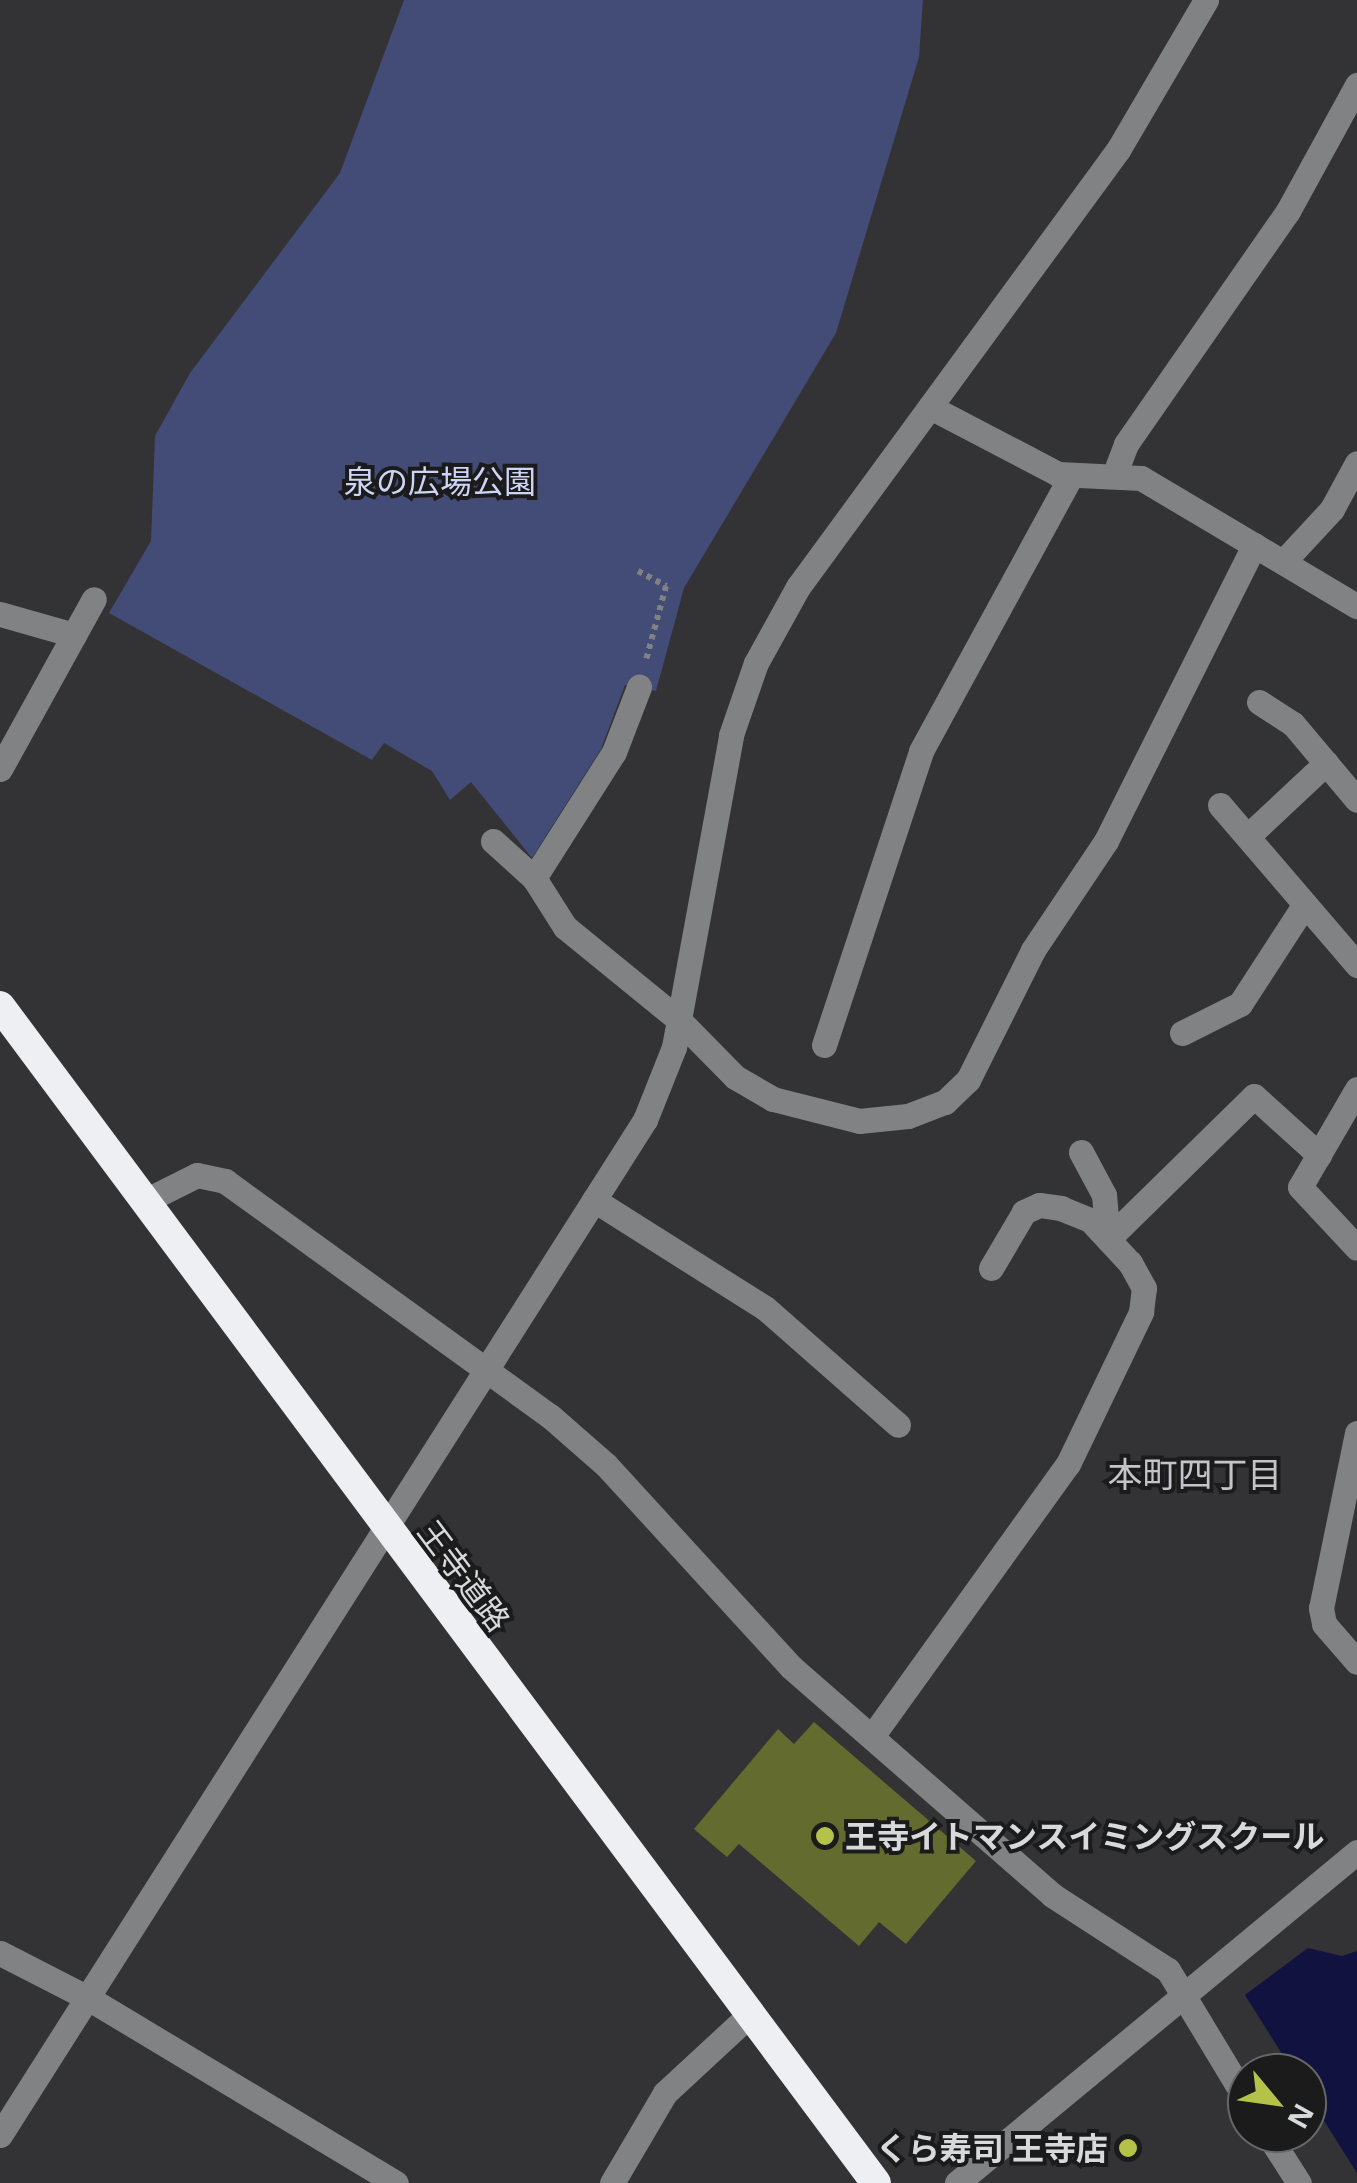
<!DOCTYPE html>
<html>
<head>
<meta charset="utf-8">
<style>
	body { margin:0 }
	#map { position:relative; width:1357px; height:2183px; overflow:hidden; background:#333336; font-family:"Open Sans","Noto Sans JP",sans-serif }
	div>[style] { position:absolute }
	.green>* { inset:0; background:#434b77 }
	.water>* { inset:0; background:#111240 }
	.building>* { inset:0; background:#646b2e }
	.path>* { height:6px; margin-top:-3px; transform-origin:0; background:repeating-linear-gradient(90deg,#818183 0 5px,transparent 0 10px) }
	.minor>* { height:25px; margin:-12.5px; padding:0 12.5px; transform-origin:12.5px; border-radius:12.5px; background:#818283 }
	.highway>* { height:30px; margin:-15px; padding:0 15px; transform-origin:15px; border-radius:15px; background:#eeeff2 }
	.dots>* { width:28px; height:28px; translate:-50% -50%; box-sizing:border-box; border:5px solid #1b1b1c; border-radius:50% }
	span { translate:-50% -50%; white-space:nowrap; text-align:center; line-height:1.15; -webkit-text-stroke:8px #1b1b1c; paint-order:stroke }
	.park-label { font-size:32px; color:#cdd4f5 }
	.street-label { font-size:32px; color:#d8d9da }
	.poi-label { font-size:32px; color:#d8d9da; font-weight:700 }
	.left { translate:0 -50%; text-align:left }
	.right { translate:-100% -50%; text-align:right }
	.neighbourhood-label { font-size:35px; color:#c4c4c8 }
	.north { position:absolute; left:1227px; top:2053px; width:100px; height:100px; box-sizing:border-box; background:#1b1b1c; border:2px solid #676768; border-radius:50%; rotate:119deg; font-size:28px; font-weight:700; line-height:40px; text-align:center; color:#d8d9da }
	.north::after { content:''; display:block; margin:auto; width:35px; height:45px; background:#b5c249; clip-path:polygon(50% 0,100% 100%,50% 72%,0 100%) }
</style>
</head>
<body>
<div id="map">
	<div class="green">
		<div style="clip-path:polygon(404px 0,923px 0,919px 57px,836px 333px,684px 588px,656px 691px,625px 685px,601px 749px,532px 858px,471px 782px,450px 800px,432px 771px,384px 743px,372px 760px,109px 613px,151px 541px,155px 436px,190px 373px,340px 173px)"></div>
	</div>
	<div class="water">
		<div style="clip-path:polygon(1308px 1948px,1342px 1956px,1357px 1951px,1357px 2173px,1307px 2094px,1307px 2073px,1294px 2073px,1245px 1995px)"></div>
	</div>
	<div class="building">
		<div style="clip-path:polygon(814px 1722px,976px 1861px,906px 1944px,879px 1922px,859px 1946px,739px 1844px,727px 1857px,694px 1829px,778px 1729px,794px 1744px)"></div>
	</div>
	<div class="path">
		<div style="left:638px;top:571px;width:32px;rotate:28deg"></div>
		<div style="left:666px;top:586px;width:77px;rotate:105.1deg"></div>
	</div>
	<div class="minor">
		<div style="left:930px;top:407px;width:144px;rotate:27.6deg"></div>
		<div style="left:1058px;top:474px;width:83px;rotate:2.8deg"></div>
		<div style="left:1141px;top:478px;width:251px;rotate:30.7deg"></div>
		<div style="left:1115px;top:473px;width:31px;rotate:-69deg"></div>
		<div style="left:1126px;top:444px;width:284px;rotate:-55.2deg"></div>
		<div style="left:1288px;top:211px;width:144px;rotate:-61.3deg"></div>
		<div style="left:1283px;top:562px;width:72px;rotate:-47.2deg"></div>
		<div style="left:1332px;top:509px;width:52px;rotate:-61.5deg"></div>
		<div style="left:0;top:614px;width:77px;rotate:15.8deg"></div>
		<div style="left:1259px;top:702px;width:40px;rotate:32.9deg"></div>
		<div style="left:1293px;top:724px;width:99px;rotate:49.9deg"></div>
		<div style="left:0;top:769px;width:194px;rotate:-61.1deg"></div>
		<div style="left:1220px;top:805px;width:211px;rotate:49.4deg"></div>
		<div style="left:1248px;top:836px;width:107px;rotate:-43.1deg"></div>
		<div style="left:493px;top:841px;width:55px;rotate:42.1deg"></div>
		<div style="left:534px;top:878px;width:58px;rotate:57.7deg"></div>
		<div style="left:565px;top:927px;width:147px;rotate:39.2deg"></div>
		<div style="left:679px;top:1020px;width:80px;rotate:45.5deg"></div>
		<div style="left:735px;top:1077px;width:44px;rotate:30.1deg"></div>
		<div style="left:773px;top:1099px;width:89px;rotate:14.3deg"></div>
		<div style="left:859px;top:1121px;width:49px;rotate:-5.8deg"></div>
		<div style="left:908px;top:1116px;width:40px;rotate:-21deg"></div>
		<div style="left:945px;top:1102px;width:32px;rotate:-44deg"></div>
		<div style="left:968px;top:1080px;width:145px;rotate:-63.4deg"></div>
		<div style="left:1033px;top:950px;width:131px;rotate:-56.2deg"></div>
		<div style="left:1106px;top:841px;width:331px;rotate:-63.4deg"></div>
		<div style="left:534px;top:878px;width:149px;rotate:-57.6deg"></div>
		<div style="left:614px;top:752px;width:70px;rotate:-69deg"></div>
		<div style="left:1182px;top:1033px;width:65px;rotate:-26.6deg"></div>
		<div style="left:1240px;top:1004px;width:119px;rotate:-57deg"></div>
		<div style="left:824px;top:1045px;width:310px;rotate:-71.7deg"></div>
		<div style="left:921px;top:751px;width:313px;rotate:-61.4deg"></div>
		<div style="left:1357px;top:1089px;width:113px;rotate:120.2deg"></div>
		<div style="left:1300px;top:1187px;width:83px;rotate:46.9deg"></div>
		<div style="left:1081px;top:1152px;width:49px;rotate:61.9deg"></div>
		<div style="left:1104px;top:1195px;width:44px;rotate:84.8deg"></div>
		<div style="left:594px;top:1200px;width:202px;rotate:32.3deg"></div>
		<div style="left:765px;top:1308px;width:177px;rotate:41.3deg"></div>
		<div style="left:145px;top:1201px;width:58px;rotate:-26.6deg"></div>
		<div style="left:197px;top:1175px;width:29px;rotate:12deg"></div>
		<div style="left:225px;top:1181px;width:401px;rotate:35.9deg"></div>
		<div style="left:550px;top:1416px;width:74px;rotate:41.2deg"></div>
		<div style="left:606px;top:1465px;width:274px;rotate:47.5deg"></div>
		<div style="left:791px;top:1667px;width:347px;rotate:41.1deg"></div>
		<div style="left:1052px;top:1895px;width:138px;rotate:32.9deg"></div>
		<div style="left:1168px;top:1970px;width:153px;rotate:58.9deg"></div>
		<div style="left:1108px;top:1239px;width:204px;rotate:-44.4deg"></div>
		<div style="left:1254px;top:1096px;width:88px;rotate:42.2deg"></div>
		<div style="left:1357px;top:1433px;width:179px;rotate:101.6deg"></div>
		<div style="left:1321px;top:1608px;width:16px;rotate:79deg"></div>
		<div style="left:1324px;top:1624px;width:50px;rotate:49deg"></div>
		<div style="left:873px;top:1735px;width:334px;rotate:-54.3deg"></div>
		<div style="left:1068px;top:1464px;width:169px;rotate:-64.3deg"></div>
		<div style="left:1141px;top:1312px;width:24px;rotate:-83deg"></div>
		<div style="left:1144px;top:1288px;width:29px;rotate:-119deg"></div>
		<div style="left:1130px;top:1263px;width:59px;rotate:-132.9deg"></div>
		<div style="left:1090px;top:1220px;width:31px;rotate:-158deg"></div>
		<div style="left:1061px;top:1208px;width:22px;rotate:-172deg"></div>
		<div style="left:1039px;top:1205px;width:17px;rotate:155deg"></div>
		<div style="left:1024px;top:1212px;width:65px;rotate:120.5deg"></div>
		<div style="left:0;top:1953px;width:99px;rotate:27.1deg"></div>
		<div style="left:88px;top:1998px;width:359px;rotate:31deg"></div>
		<div style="left:1267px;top:2133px;width:59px;rotate:57.4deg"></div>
		<div style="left:0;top:2135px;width:1203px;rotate:-57.57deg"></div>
		<div style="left:645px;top:1120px;width:79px;rotate:-68.3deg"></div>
		<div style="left:674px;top:1047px;width:317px;rotate:-79.6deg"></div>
		<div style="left:731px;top:735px;width:76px;rotate:-70.9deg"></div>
		<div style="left:756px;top:663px;width:87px;rotate:-61.1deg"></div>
		<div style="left:798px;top:587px;width:542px;rotate:-53.79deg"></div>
		<div style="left:1118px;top:150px;width:174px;rotate:-59.6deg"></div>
		<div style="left:612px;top:2183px;width:104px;rotate:-59.5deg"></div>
		<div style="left:665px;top:2093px;width:112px;rotate:-42.8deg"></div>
		<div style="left:957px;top:2183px;width:519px;rotate:-39.61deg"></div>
	</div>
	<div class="highway">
		<div style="left:0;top:1006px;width:1467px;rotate:53.34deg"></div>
	</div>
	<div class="dots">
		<div style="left:825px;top:1836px;background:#b5c249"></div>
		<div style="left:1128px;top:2148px;background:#b5c249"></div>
	</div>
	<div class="park-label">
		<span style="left:440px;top:481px">泉の広場公園</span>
	</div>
	<div class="street-label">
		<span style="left:464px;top:1576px;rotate:53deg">王寺道路</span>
	</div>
	<div class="poi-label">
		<span class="left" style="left:845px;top:1836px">王寺イトマンスイミングスクール</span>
		<span class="right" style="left:1108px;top:2148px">くら寿司 王寺店</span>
	</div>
	<div class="neighbourhood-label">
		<span style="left:1195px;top:1474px">本町四丁目</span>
	</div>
	<div class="north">N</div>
</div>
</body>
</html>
